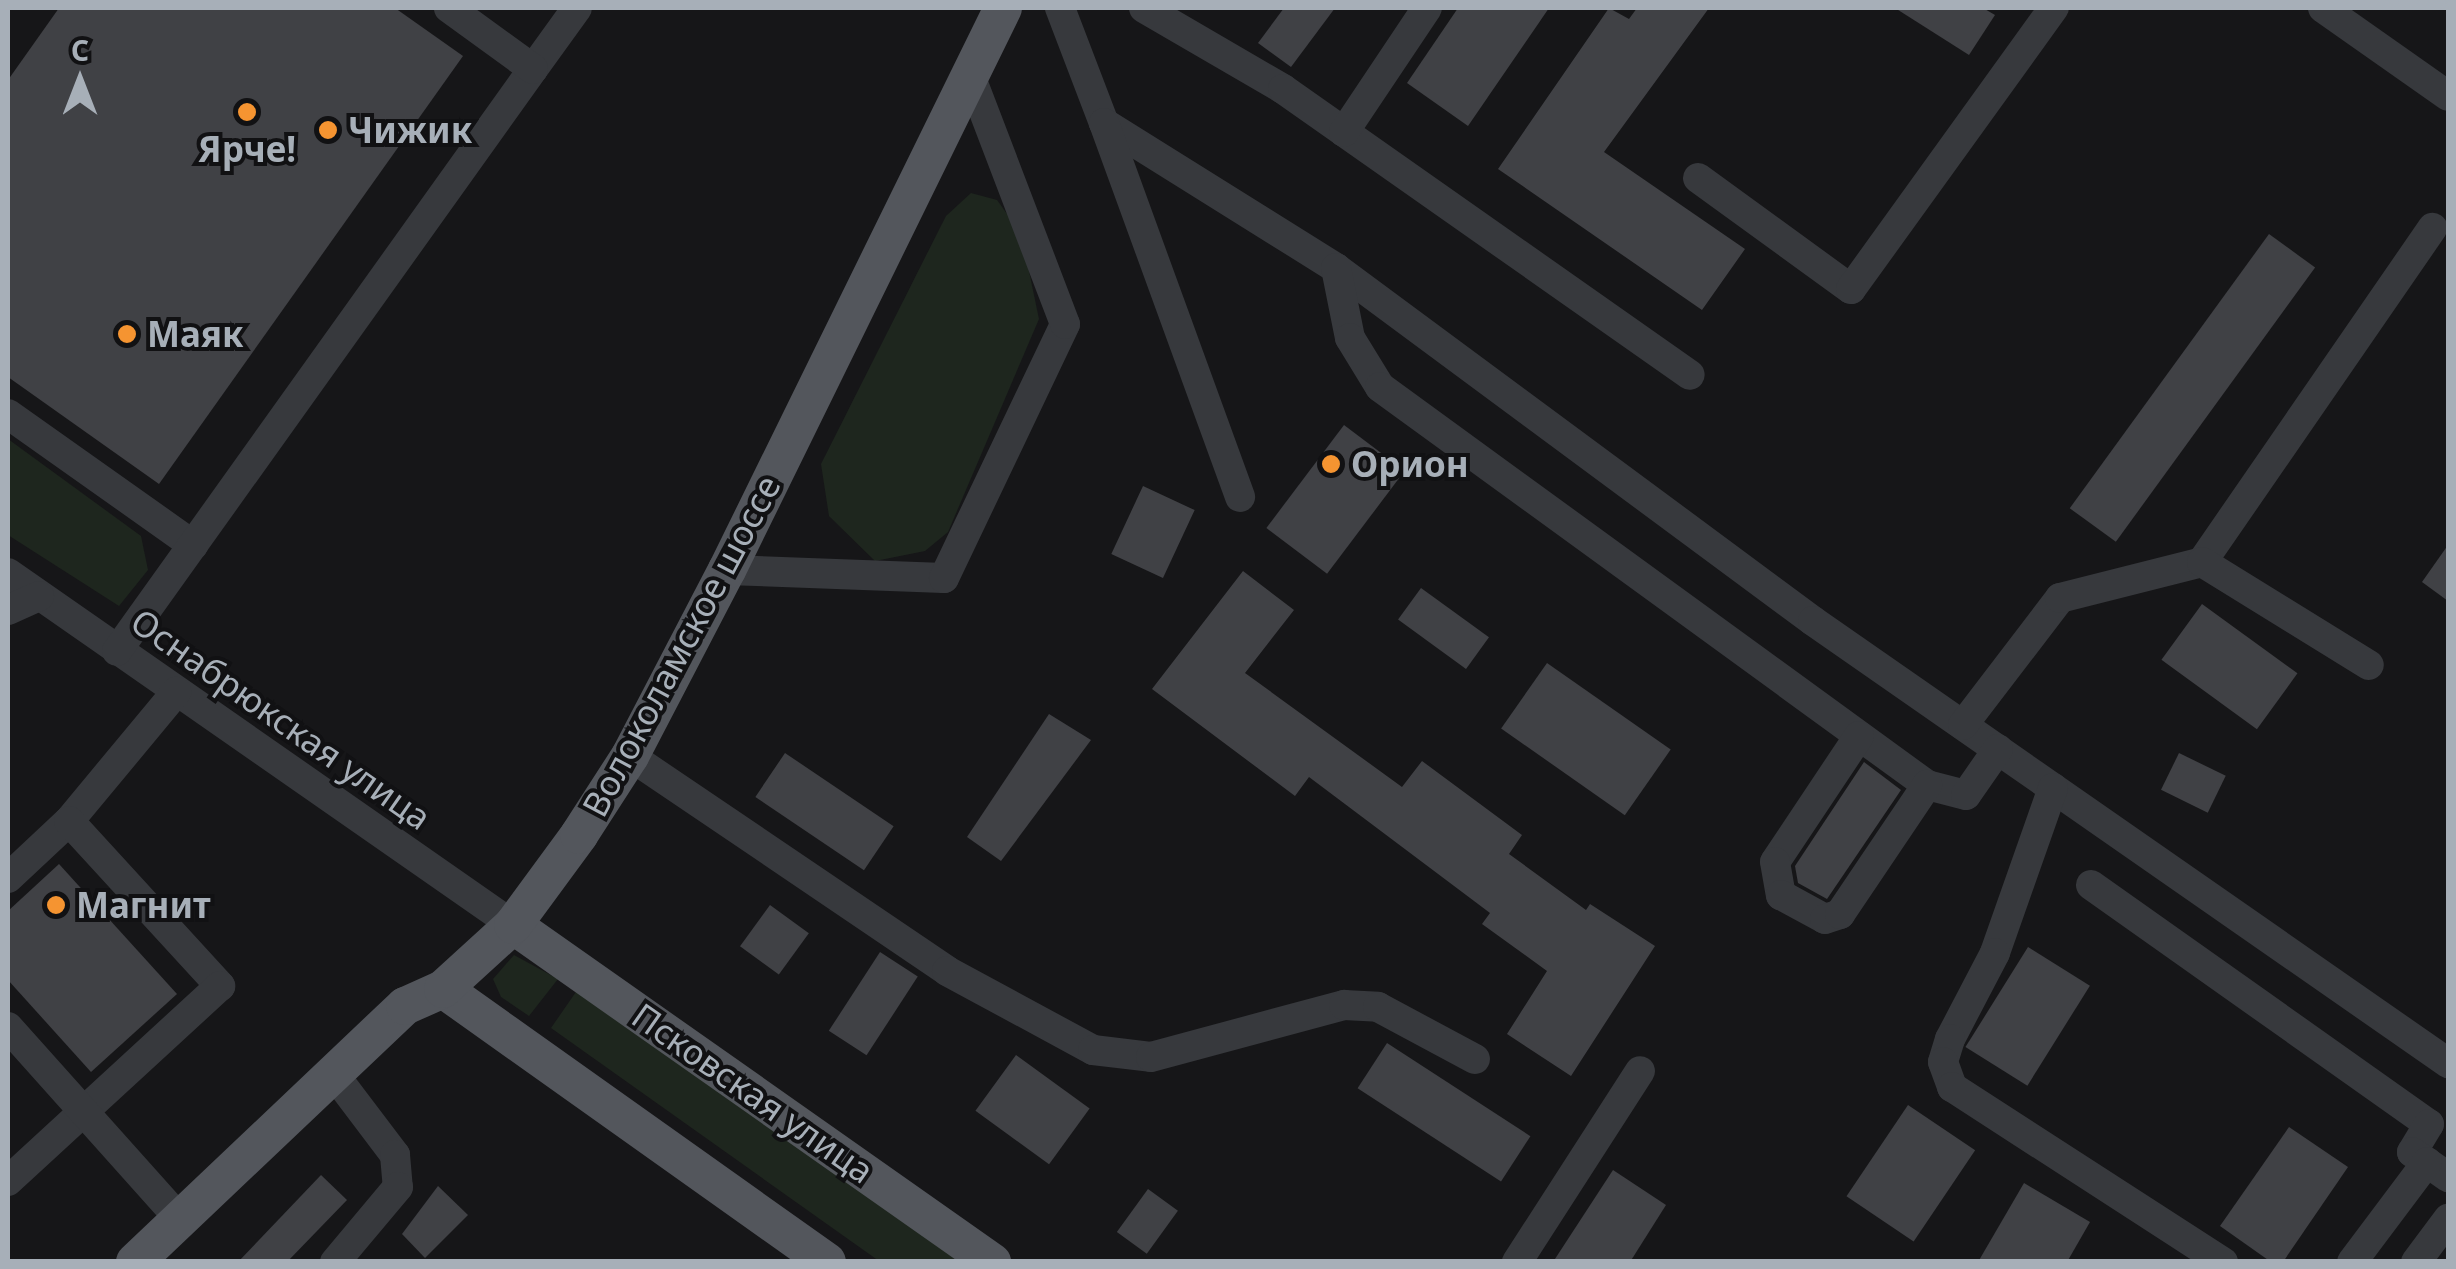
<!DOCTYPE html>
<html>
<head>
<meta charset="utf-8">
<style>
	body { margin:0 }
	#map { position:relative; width:2456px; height:1269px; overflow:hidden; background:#161618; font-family:"Noto Sans",sans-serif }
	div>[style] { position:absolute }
	.green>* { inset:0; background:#1e261e }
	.building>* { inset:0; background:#404145; transform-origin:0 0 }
	.minor>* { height:30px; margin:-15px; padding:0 15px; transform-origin:15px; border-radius:15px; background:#37393d }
	.major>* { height:38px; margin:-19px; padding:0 19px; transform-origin:19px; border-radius:19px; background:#53565c }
	.dots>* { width:28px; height:28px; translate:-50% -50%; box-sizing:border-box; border:5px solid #111113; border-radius:50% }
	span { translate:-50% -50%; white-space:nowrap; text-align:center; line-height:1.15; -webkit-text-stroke:8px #111113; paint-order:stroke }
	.poi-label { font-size:35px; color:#a7afb8; font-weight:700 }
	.left { translate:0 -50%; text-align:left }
	.street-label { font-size:35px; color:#a7afb8 }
	.frame { position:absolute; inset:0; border:10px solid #a7afb8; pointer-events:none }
	.north { position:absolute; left:30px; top:30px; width:100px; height:100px; -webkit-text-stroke:8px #111113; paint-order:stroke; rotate:0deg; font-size:28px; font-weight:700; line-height:40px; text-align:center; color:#a7afb8 }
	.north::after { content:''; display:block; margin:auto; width:35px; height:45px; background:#a7afb8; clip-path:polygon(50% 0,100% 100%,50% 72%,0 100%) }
</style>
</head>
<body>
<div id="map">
	<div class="green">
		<div style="clip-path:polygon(971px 193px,997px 200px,1021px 233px,1039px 319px,948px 532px,925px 551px,875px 561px,829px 516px,821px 464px,946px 216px)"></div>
		<div style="clip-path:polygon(8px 439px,141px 536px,148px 570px,119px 606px,8px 535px)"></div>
		<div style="clip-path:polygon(514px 955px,558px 979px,529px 1016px,501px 997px,493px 979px)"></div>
		<div style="clip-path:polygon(578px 989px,960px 1261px,879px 1261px,551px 1028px)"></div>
	</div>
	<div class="building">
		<div style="clip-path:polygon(59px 8px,395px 8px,463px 56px,159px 484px,8px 377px,8px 80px)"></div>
		<div style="clip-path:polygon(1284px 8px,1335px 8px,1291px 67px,1258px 43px)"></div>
		<div style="clip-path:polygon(1458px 8px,1549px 8px,1468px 126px,1407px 83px)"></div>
		<div style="clip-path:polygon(1609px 8px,1629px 19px,1637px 8px,1709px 8px,1604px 152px,1745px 249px,1702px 310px,1498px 169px)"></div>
		<div style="clip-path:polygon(1895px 8px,1983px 8px,1995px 15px,1969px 55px)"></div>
		<div style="left:2269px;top:234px;width:57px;height:339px;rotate:36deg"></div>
		<div style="left:1344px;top:425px;width:76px;height:129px;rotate:37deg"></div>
		<div style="left:1143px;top:486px;width:57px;height:75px;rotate:25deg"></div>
		<div style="clip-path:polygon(2448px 545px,2448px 601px,2422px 582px)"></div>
		<div style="clip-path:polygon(1243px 571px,1294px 610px,1245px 673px,1402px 787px,1422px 761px,1522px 835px,1509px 854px,1586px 910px,1590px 904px,1655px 946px,1571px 1076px,1507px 1034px,1547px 971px,1482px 924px,1490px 913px,1309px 777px,1295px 796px,1152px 689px)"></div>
		<div style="left:1421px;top:588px;width:84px;height:39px;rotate:36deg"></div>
		<div style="left:2202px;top:604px;width:118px;height:69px;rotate:36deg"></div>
		<div style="left:1547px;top:663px;width:151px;height:80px;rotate:35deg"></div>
		<div style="clip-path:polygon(1049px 714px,1091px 740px,1001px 861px,967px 837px)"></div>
		<div style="left:785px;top:753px;width:131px;height:53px;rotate:34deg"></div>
		<div style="left:2179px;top:753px;width:52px;height:41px;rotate:26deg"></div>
		<div style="clip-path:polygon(1864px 762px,1901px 790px,1827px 899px,1798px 883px,1795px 866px)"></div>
		<div style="clip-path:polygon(59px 864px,177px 994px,91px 1072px,8px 980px,8px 911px)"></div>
		<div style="left:770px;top:905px;width:48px;height:51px;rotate:36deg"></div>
		<div style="left:2028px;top:947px;width:73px;height:118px;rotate:32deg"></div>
		<div style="left:880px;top:952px;width:45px;height:94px;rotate:33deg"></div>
		<div style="left:1387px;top:1043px;width:171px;height:54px;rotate:33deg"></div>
		<div style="left:1016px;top:1055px;width:91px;height:69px;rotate:36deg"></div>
		<div style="left:1908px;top:1105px;width:81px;height:110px;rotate:34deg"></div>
		<div style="clip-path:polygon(2289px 1127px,2348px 1167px,2283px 1262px,2271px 1262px,2220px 1226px)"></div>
		<div style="clip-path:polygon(1613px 1170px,1666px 1205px,1630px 1262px,1553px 1262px)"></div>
		<div style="clip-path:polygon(321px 1175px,347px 1200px,287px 1262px,238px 1262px)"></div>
		<div style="clip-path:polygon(2024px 1183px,2090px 1222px,2067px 1262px,1978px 1262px)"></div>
		<div style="clip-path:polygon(438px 1186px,468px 1215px,425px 1258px,402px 1234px)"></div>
		<div style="left:1148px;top:1189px;width:37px;height:53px;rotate:36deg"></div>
	</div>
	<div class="minor">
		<div style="left:1060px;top:8px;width:123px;rotate:69.1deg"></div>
		<div style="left:1104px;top:123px;width:274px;rotate:32deg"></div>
		<div style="left:1336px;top:268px;width:593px;rotate:36.5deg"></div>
		<div style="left:1813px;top:621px;width:774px;rotate:34.84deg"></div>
		<div style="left:1144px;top:8px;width:161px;rotate:30.2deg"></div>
		<div style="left:1283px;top:89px;width:497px;rotate:35.1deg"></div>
		<div style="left:2323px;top:8px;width:153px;rotate:35.1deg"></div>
		<div style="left:533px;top:69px;width:75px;rotate:-54.2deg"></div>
		<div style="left:1104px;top:123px;width:398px;rotate:70deg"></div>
		<div style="left:1344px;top:132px;width:149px;rotate:-56.2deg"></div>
		<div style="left:1698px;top:178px;width:189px;rotate:36deg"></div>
		<div style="left:1851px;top:289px;width:347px;rotate:-54.2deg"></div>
		<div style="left:1336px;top:268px;width:71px;rotate:78.7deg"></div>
		<div style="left:1350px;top:338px;width:57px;rotate:58.5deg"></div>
		<div style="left:1380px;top:387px;width:676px;rotate:36.04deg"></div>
		<div style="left:1927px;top:785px;width:40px;rotate:14.4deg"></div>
		<div style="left:1966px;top:795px;width:56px;rotate:-55.2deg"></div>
		<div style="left:8px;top:414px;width:227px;rotate:35.3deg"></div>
		<div style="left:2202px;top:562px;width:406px;rotate:-55.4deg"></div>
		<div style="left:727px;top:570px;width:217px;rotate:2.1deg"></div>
		<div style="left:944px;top:578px;width:281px;rotate:-64.5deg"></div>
		<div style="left:1065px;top:324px;width:270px;rotate:-110.9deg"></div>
		<div style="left:8px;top:573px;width:616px;rotate:34.88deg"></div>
		<div style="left:8px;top:610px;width:34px;rotate:-24deg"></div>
		<div style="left:117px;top:651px;width:715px;rotate:-54.44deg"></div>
		<div style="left:533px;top:69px;width:104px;rotate:-144deg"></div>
		<div style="left:1963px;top:725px;width:160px;rotate:-52.6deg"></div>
		<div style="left:2060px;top:598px;width:146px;rotate:-14.2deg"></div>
		<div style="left:2202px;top:562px;width:196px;rotate:31.7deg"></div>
		<div style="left:1859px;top:736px;width:151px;rotate:123.7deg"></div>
		<div style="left:1775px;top:862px;width:34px;rotate:80deg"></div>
		<div style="left:1781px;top:895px;width:50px;rotate:28.6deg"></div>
		<div style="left:1825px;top:919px;width:16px;rotate:-18deg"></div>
		<div style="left:1840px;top:914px;width:156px;rotate:-56deg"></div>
		<div style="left:630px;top:756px;width:383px;rotate:34.1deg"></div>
		<div style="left:947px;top:971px;width:166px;rotate:28.4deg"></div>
		<div style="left:1093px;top:1050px;width:58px;rotate:6.9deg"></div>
		<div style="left:1151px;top:1057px;width:200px;rotate:-15.1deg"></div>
		<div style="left:1344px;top:1005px;width:34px;rotate:3deg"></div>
		<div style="left:1378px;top:1007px;width:110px;rotate:28.2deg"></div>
		<div style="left:2053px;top:788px;width:175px;rotate:109.4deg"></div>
		<div style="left:1995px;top:953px;width:97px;rotate:117.6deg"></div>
		<div style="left:1950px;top:1039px;width:24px;rotate:107deg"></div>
		<div style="left:1943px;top:1062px;width:27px;rotate:70deg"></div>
		<div style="left:1952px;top:1087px;width:323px;rotate:32.9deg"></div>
		<div style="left:69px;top:821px;width:168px;rotate:-50.3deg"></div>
		<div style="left:8px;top:878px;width:83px;rotate:-43.1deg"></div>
		<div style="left:69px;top:821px;width:224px;rotate:47.5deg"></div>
		<div style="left:220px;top:986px;width:288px;rotate:137.4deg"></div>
		<div style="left:2091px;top:885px;width:414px;rotate:35.3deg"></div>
		<div style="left:2429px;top:1124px;width:33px;rotate:121deg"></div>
		<div style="left:2412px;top:1152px;width:44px;rotate:34.8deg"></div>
		<div style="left:8px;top:1027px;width:256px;rotate:48.2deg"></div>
		<div style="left:333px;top:1073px;width:103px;rotate:52.9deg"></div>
		<div style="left:395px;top:1155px;width:32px;rotate:85deg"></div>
		<div style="left:398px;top:1187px;width:98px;rotate:130deg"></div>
		<div style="left:1517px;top:1262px;width:227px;rotate:-57.2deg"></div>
		<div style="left:2352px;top:1262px;width:125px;rotate:-53.1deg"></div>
		<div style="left:2416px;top:1262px;width:54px;rotate:-53.3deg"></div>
	</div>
	<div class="major">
		<div style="left:513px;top:925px;width:586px;rotate:35.13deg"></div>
		<div style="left:443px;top:989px;width:471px;rotate:35.4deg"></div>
		<div style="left:135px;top:1262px;width:372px;rotate:-43.5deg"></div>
		<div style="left:405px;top:1006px;width:42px;rotate:-24.1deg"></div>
		<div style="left:443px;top:989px;width:95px;rotate:-42.4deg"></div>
		<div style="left:513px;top:925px;width:112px;rotate:-53.7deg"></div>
		<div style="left:579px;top:835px;width:94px;rotate:-57.2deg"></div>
		<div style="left:630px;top:756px;width:210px;rotate:-62.5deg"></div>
		<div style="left:727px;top:570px;width:626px;rotate:-63.84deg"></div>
	</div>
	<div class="dots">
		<div style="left:247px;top:112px;background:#f59431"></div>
		<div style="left:328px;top:130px;background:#f59431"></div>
		<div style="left:127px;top:334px;background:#f59431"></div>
		<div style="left:1331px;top:464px;background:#f59431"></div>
		<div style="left:56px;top:905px;background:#f59431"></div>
	</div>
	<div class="poi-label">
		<span class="left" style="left:348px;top:130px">Чижик</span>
		<span style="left:247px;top:149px">Ярче!</span>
		<span class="left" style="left:147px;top:334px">Маяк</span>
		<span class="left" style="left:1351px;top:464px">Орион</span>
		<span class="left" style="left:76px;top:905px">Магнит</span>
	</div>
	<div class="street-label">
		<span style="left:681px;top:646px;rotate:-62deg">Волоколамское шоссе</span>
		<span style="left:281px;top:719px;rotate:35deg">Оснабрюкская улица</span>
		<span style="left:753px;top:1093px;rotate:35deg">Псковская улица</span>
	</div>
	<div class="frame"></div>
	<div class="north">С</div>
</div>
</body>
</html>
